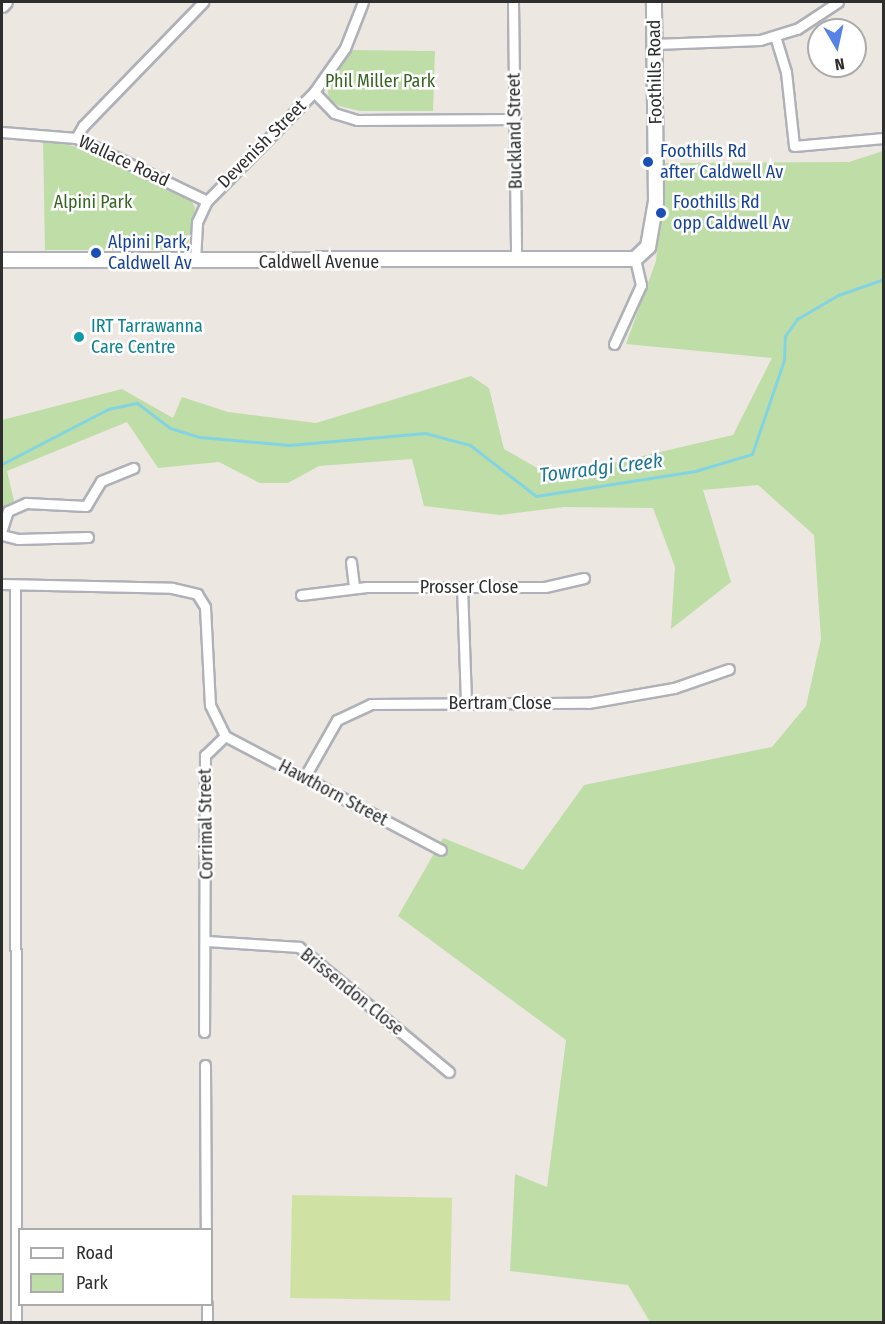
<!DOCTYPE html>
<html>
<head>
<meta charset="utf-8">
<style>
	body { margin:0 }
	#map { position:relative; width:885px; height:1324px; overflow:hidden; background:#ede7e2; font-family:"Fira Sans Condensed",sans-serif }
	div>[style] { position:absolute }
	.green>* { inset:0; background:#bfdda6 }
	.pitch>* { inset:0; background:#cfe2a3; transform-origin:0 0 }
	.stream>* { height:3px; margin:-1.5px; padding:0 1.5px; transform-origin:1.5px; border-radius:1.5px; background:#83d4e2 }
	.roads { filter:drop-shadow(2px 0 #afb1b8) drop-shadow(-2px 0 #afb1b8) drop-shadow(0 2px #afb1b8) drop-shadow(0 -2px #afb1b8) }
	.street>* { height:9px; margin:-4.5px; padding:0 4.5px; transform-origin:4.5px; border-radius:4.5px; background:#fff }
	.secondary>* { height:14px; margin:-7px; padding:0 7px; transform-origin:7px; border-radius:7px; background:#fff }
	.dots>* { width:16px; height:16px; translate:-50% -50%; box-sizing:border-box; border:3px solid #fff; border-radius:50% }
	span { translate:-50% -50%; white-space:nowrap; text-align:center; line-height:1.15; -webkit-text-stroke:5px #fff; paint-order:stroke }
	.street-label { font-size:18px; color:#2e2e2e }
	.park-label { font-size:18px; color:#396424 }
	.transit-label { font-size:18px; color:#164399 }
	.left { translate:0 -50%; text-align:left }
	.culture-label { font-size:18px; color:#0d838f }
	.water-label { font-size:20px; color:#1e7791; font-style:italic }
	.frame { position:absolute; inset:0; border:3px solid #2e2e2e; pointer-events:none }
	.legend { position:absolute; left:18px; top:1228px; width:195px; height:78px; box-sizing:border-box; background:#fff; border:2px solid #ababab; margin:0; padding:8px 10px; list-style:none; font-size:18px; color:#2e2e2e }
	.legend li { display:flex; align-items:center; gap:12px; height:30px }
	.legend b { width:30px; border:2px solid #ababab }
	.north { position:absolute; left:807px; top:18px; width:60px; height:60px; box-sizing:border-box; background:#fff; border:2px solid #ababab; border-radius:50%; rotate:171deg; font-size:16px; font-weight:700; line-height:24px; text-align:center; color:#2e2e2e }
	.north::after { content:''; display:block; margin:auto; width:21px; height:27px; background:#5782e6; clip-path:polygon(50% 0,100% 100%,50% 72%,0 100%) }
</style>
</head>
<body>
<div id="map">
	<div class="green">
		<div style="clip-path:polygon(349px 50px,435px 51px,433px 111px,360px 111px,339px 106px,329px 99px,327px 85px)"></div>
		<div style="clip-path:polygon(43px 139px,98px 152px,190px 197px,195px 208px,188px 245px,179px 250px,45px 250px)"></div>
		<div style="clip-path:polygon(883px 151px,883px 1322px,650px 1322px,628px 1285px,510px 1271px,515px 1174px,547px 1187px,566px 1040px,398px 916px,443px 838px,523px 870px,584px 785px,772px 747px,806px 706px,821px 639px,814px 535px,758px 485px,703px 490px,731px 582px,671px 629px,675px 567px,653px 508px,564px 507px,500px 515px,424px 506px,412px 459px,319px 466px,288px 483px,260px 483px,219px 462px,158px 468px,127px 422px,7px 471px,15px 505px,2px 529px,2px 420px,122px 389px,173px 418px,182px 397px,228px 412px,316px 423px,471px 376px,489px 388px,504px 449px,553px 477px,733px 435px,772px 358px,626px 344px,656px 261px,665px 163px,849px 162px)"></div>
	</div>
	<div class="pitch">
		<div style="left:292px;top:1195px;width:160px;height:103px;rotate:1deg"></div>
	</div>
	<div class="stream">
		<div style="left:2px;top:464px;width:119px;rotate:-27.4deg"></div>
		<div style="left:108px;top:409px;width:30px;rotate:-12deg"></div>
		<div style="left:137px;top:403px;width:41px;rotate:37.1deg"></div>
		<div style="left:170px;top:428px;width:31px;rotate:17deg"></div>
		<div style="left:200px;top:437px;width:89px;rotate:5.1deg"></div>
		<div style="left:289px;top:445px;width:137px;rotate:-5deg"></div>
		<div style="left:425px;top:433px;width:47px;rotate:14.9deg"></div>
		<div style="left:470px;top:445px;width:83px;rotate:37.7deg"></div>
		<div style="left:536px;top:496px;width:161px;rotate:-8.9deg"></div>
		<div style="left:695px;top:471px;width:59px;rotate:-16.6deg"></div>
		<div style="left:752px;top:454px;width:99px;rotate:-71.2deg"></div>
		<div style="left:784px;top:360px;width:24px;rotate:-88deg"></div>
		<div style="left:785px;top:336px;width:21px;rotate:-55deg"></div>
		<div style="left:797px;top:319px;width:48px;rotate:-30.3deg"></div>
		<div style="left:838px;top:295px;width:49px;rotate:-19.2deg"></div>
	</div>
	<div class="roads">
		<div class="street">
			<div style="left:513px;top:2px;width:259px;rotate:89.3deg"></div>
			<div style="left:775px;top:36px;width:38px;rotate:73deg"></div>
			<div style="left:786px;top:72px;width:74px;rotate:83.8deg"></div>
			<div style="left:794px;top:146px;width:90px;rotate:-5.1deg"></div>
			<div style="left:655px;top:44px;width:105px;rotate:-2.2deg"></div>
			<div style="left:760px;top:40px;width:39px;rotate:-17deg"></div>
			<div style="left:797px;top:29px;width:49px;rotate:-33.4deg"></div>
			<div style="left:314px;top:92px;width:29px;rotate:46deg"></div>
			<div style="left:334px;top:113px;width:24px;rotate:17deg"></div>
			<div style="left:357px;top:120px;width:158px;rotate:-0.4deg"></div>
			<div style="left:2px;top:132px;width:74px;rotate:4.6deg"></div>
			<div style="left:76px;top:138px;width:145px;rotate:25.7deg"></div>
			<div style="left:76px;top:138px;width:14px;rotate:-60deg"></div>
			<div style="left:83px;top:126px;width:173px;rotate:-45.9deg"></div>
			<div style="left:195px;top:261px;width:39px;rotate:-87deg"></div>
			<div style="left:197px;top:222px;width:23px;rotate:-65deg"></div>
			<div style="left:207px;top:201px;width:153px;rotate:-45.5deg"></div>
			<div style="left:314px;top:92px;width:54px;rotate:-54.8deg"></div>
			<div style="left:345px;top:48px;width:49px;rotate:-68.6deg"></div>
			<div style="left:614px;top:344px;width:65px;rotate:-65.4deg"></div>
			<div style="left:641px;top:285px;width:27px;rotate:-103deg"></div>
			<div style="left:2px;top:529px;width:19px;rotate:-72deg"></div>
			<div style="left:8px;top:511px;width:20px;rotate:-24deg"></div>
			<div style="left:26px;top:503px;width:60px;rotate:2.9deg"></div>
			<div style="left:86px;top:506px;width:29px;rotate:-59deg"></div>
			<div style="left:101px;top:481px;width:35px;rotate:-22deg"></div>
			<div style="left:2px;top:535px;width:16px;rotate:14deg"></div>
			<div style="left:18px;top:539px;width:70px;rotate:-1.6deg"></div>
			<div style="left:351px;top:562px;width:26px;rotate:83deg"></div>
			<div style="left:2px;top:584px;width:170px;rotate:1.3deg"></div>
			<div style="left:172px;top:588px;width:26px;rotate:13deg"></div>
			<div style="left:197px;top:594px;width:15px;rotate:58deg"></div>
			<div style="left:205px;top:607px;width:98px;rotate:87.1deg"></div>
			<div style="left:210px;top:705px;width:34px;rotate:64deg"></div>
			<div style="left:225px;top:736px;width:28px;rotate:136deg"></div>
			<div style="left:205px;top:755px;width:277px;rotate:90.2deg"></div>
			<div style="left:15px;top:586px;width:736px;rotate:89.92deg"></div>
			<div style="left:462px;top:587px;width:117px;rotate:88deg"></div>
			<div style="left:301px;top:595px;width:66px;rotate:-6.9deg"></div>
			<div style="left:367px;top:587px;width:178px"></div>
			<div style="left:545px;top:587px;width:40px;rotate:-13deg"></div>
			<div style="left:225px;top:736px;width:244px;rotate:27.8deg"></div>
			<div style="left:304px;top:778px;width:67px;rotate:-60.4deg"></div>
			<div style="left:337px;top:720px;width:38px;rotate:-25deg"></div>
			<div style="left:371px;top:704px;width:217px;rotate:-0.3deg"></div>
			<div style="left:588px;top:703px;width:87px;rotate:-9.9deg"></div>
			<div style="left:674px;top:688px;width:58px;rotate:-19.1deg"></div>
			<div style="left:207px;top:941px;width:92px;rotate:3.7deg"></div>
			<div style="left:299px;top:947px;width:195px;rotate:39.8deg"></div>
			<div style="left:205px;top:1065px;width:165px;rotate:89.7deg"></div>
			<div style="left:207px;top:1304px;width:18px;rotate:90deg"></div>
		</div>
		<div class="secondary">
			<div style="left:2px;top:5px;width:4px;rotate:-45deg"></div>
			<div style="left:2px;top:260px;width:633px;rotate:-0.09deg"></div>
			<div style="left:635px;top:259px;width:18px;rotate:-43deg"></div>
			<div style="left:648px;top:247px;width:47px;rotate:-80.1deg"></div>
			<div style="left:656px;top:201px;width:199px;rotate:-90.6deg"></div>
		</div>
	</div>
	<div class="dots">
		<div style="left:648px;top:162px;background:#1a4fb4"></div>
		<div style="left:661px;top:213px;background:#1a4fb4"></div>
		<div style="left:96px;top:253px;background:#1a4fb4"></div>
		<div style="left:79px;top:337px;background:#0f9aa8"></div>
	</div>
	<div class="street-label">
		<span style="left:655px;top:72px;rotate:-91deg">Foothills Road</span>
		<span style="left:515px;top:131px;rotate:-91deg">Buckland Street</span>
		<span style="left:262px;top:144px;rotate:-45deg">Devenish Street</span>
		<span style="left:124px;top:161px;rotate:25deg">Wallace Road</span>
		<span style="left:319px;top:262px">Caldwell Avenue</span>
		<span style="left:469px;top:587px">Prosser Close</span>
		<span style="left:500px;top:703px">Bertram Close</span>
		<span style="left:333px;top:793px;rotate:28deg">Hawthorn Street</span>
		<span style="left:206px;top:824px;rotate:-91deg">Corrimal Street</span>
		<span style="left:352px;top:992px;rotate:39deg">Brissendon Close</span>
	</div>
	<div class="park-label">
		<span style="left:380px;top:81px">Phil Miller Park</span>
		<span style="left:93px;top:202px">Alpini Park</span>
	</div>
	<div class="transit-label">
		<span class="left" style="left:660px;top:162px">Foothills Rd<br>after Caldwell Av</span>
		<span class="left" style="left:673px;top:213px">Foothills Rd<br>opp Caldwell Av</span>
		<span class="left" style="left:108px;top:253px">Alpini Park,<br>Caldwell Av</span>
	</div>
	<div class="culture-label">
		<span class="left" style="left:91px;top:337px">IRT Tarrawanna<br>Care Centre</span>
	</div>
	<div class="water-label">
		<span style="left:601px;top:468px;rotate:-7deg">Towradgi Creek</span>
	</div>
	<div class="frame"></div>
	<ul class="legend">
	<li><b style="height:8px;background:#fff"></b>Road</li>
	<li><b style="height:16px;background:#bfdda6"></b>Park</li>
	</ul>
	<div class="north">N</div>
</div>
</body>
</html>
